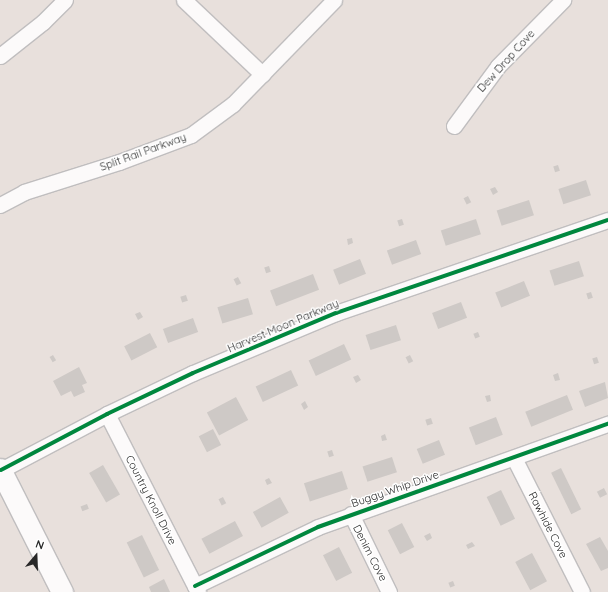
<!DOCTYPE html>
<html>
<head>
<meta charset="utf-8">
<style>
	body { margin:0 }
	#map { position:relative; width:608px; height:592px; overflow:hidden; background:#e8e0dc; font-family:Quicksand,sans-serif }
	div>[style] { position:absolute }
	.building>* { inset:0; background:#cec9c6; transform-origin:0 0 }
	.roads { filter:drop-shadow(1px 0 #c0bebf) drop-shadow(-1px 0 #c0bebf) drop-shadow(0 1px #c0bebf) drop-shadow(0 -1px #c0bebf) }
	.street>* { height:15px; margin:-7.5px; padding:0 7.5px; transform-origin:7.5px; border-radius:7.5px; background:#fcfafa }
	.secondary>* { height:21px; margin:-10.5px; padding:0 10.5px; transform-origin:10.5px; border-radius:10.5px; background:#fcfafa }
	.cycleway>* { height:4px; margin:-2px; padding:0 2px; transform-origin:2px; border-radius:2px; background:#00873e }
	span { translate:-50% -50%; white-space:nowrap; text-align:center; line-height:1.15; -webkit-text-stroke:3px #fff; paint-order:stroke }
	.street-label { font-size:11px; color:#282828 }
	.north { position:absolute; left:16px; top:536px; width:40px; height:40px; -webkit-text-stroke:3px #fff; paint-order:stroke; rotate:19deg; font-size:11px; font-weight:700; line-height:16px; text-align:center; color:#282828 }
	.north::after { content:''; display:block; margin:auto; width:14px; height:18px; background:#282828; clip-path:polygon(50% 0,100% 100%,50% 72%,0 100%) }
</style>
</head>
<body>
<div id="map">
	<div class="building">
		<div style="left:558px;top:165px;width:6px;height:5px;rotate:72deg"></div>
		<div style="left:586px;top:180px;width:16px;height:29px;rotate:72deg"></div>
		<div style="clip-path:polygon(495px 187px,498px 192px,493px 195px,490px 189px)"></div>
		<div style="left:468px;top:196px;width:7px;height:5px;rotate:63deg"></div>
		<div style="left:529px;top:200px;width:16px;height:34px;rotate:72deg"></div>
		<div style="left:402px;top:219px;width:6px;height:5px;rotate:72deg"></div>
		<div style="left:476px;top:219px;width:16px;height:37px;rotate:72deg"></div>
		<div style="clip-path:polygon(352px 238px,353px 243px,348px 245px,347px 239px)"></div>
		<div style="left:416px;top:240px;width:15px;height:31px;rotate:70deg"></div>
		<div style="left:360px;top:259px;width:16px;height:29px;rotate:68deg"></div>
		<div style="left:579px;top:261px;width:16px;height:31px;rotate:72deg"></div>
		<div style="left:269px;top:266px;width:6px;height:5px;rotate:72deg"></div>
		<div style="left:313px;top:274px;width:17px;height:46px;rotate:69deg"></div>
		<div style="left:238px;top:277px;width:7px;height:5px;rotate:63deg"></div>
		<div style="left:524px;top:281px;width:16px;height:31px;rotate:68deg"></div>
		<div style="left:591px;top:292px;width:6px;height:5px;rotate:72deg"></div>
		<div style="left:186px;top:295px;width:6px;height:6px;rotate:72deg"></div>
		<div style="left:248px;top:298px;width:17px;height:32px;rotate:73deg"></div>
		<div style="left:461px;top:302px;width:17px;height:31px;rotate:69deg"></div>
		<div style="clip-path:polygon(140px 312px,143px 317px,138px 320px,135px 314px)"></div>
		<div style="left:193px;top:318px;width:15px;height:32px;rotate:70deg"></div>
		<div style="left:396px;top:325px;width:16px;height:32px;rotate:72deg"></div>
		<div style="left:478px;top:332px;width:5px;height:5px;rotate:68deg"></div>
		<div style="left:150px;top:333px;width:16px;height:29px;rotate:63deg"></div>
		<div style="left:344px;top:344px;width:17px;height:39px;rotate:65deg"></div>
		<div style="left:53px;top:355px;width:6px;height:4px;rotate:59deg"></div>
		<div style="left:410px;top:355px;width:7px;height:5px;rotate:63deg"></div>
		<div style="left:597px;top:357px;width:6px;height:5px;rotate:72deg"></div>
		<div style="clip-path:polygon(79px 367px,87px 383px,82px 385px,85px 392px,74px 397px,71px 391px,61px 396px,53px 381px)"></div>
		<div style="left:291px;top:370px;width:17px;height:39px;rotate:65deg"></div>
		<div style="clip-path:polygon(558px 373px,560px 380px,555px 381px,553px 375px)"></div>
		<div style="clip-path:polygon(358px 375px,361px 380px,356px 383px,353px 377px)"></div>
		<div style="clip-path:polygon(605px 382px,608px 398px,585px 407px,579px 391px)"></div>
		<div style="clip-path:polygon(490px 395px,491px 401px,487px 402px,485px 396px)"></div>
		<div style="left:567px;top:395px;width:16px;height:45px;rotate:68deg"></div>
		<div style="left:236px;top:397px;width:26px;height:33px;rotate:62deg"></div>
		<div style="clip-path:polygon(305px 401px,308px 407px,304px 410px,301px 404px)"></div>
		<div style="left:496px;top:417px;width:19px;height:29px;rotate:69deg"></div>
		<div style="left:431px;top:418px;width:6px;height:6px;rotate:72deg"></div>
		<div style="left:213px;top:429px;width:18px;height:16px;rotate:63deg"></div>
		<div style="clip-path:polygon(385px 434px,387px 440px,382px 441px,381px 436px)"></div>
		<div style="left:439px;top:440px;width:16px;height:24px;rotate:68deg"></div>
		<div style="left:332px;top:450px;width:6px;height:5px;rotate:72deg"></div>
		<div style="left:392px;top:457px;width:16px;height:31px;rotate:72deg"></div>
		<div style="left:103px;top:465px;width:34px;height:16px;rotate:60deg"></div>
		<div style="left:561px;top:468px;width:46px;height:11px;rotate:64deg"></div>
		<div style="left:342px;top:471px;width:19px;height:40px;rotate:72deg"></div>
		<div style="clip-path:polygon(269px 478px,272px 483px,267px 485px,265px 480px)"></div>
		<div style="left:604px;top:488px;width:7px;height:8px;rotate:63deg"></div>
		<div style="left:501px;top:490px;width:32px;height:16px;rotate:64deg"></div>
		<div style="left:223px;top:497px;width:7px;height:5px;rotate:63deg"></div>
		<div style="left:280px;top:497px;width:18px;height:31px;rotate:61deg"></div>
		<div style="left:87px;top:504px;width:5px;height:7px;rotate:68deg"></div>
		<div style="left:235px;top:521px;width:17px;height:38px;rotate:62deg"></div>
		<div style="left:402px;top:523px;width:27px;height:16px;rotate:63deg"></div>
		<div style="clip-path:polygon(430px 533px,432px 538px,427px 541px,424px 536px)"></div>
		<div style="left:142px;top:535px;width:39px;height:17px;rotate:64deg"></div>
		<div style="clip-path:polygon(600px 537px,608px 551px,608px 568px,601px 571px,586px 544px)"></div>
		<div style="clip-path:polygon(472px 542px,475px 546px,468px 549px,466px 545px)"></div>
		<div style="left:339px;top:547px;width:29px;height:18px;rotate:63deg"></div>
		<div style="left:532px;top:553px;width:32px;height:19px;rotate:62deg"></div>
		<div style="clip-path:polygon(164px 579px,170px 592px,151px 592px,149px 587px)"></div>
		<div style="left:453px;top:581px;width:5px;height:5px;rotate:68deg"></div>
	</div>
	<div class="roads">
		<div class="street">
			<div style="left:184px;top:0;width:108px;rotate:43.5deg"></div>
			<div style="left:0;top:56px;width:55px;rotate:-38.3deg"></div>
			<div style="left:43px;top:22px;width:31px;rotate:-45deg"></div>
			<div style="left:454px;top:126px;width:74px;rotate:-53.7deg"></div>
			<div style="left:498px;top:66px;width:93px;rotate:-45.4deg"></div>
			<div style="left:0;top:205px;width:27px;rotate:-28deg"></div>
			<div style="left:24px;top:192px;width:100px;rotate:-17.5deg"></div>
			<div style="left:119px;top:162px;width:77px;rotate:-20.6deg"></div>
			<div style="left:191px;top:135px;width:52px;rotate:-36.4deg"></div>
			<div style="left:233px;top:104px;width:145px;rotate:-45.8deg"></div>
			<div style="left:107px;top:414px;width:200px;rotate:62.9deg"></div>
			<div style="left:514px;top:458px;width:150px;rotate:63.1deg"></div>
			<div style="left:1px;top:470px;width:120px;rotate:-27.8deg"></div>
			<div style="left:107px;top:414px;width:95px;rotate:-25.5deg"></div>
			<div style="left:193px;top:373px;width:155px;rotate:-22.8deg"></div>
			<div style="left:336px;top:313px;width:287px;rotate:-18.9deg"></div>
			<div style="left:351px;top:514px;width:87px;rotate:64deg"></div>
			<div style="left:195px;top:586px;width:136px;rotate:-25.6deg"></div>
			<div style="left:318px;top:527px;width:308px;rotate:-19.6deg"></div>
		</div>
		<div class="secondary">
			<div style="left:0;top:469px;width:138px;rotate:63.2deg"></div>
		</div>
	</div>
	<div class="cycleway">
		<div style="left:1px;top:470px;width:120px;rotate:-27.8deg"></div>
		<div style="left:107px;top:414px;width:95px;rotate:-25.5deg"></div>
		<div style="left:193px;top:373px;width:155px;rotate:-22.8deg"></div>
		<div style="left:336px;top:313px;width:287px;rotate:-18.9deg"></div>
		<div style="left:195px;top:586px;width:136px;rotate:-25.6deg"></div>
		<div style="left:318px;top:527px;width:308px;rotate:-19.6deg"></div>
	</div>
	<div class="street-label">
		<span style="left:506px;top:61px;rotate:-48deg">Dew Drop Cove</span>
		<span style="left:143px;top:152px;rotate:-20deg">Split Rail Parkway</span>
		<span style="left:283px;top:326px;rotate:-23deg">Harvest Moon Parkway</span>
		<span style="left:395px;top:489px;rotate:-19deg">Buggy Whip Drive</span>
		<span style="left:151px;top:500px;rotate:63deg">Country Knoll Drive</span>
		<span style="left:548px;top:525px;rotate:63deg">Rawhide Cove</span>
		<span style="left:370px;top:553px;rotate:63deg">Denim Cove</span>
	</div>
	<div class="north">N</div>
</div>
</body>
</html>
